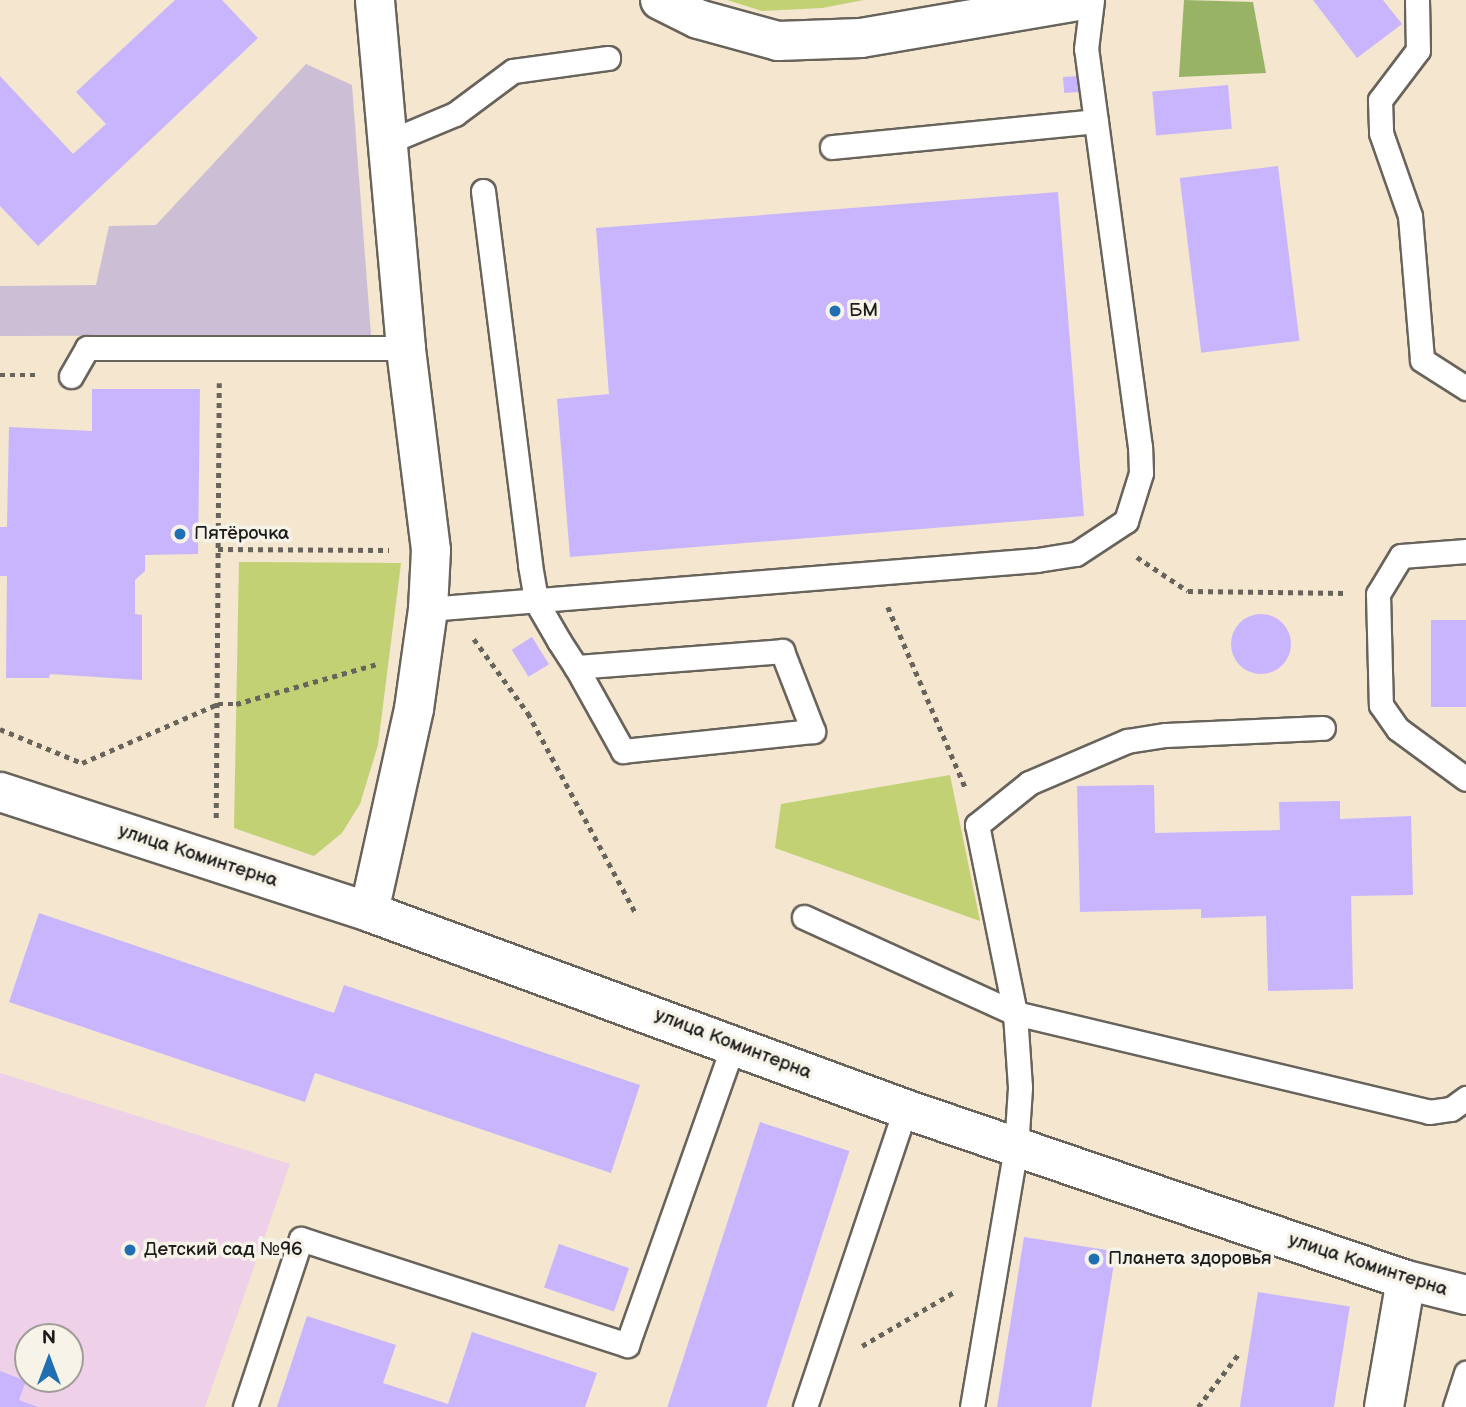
<!DOCTYPE html>
<html>
<head>
<meta charset="utf-8">
<style>
	body { margin:0 }
	#map { position:relative; width:1466px; height:1407px; overflow:hidden; background:#f4e6cf; font-family:"Balsamiq Sans",sans-serif }
	div>[style] { position:absolute }
	.built>* { inset:0; background:#eed0e8 }
	.industrial>* { inset:0; background:#ccbed4 }
	.green>* { inset:0; background:#c1d173 }
	.forest>* { inset:0; background:#98b365 }
	.building>* { inset:0; background:#c9b5fd; transform-origin:0 0 }
	.round { border-radius:50% }
	.path>* { height:4.5px; margin-top:-2.25px; transform-origin:0; background:repeating-linear-gradient(90deg,#68635b 0 5px,transparent 0 10px) }
	.roads { filter:drop-shadow(2px 0 #68635b) drop-shadow(-2px 0 #68635b) drop-shadow(0 2px #68635b) drop-shadow(0 -2px #68635b) }
	.lane>* { height:23px; margin:-11.5px; padding:0 11.5px; transform-origin:11.5px; border-radius:11.5px; background:#fff }
	.street>* { height:38px; margin:-19px; padding:0 19px; transform-origin:19px; border-radius:19px; background:#fff }
	.dots>* { width:19px; height:19px; translate:-50% -50%; box-sizing:border-box; border:4px solid #f7f3e8; border-radius:50% }
	span { translate:-50% -50%; white-space:nowrap; text-align:center; line-height:1.15; -webkit-text-stroke:7px #f7f3e8; paint-order:stroke }
	.poi-label { font-size:19px; color:#1c1c1c }
	.left { translate:0 -50%; text-align:left }
	.street-label { font-size:19px; color:#1c1c1c }
	.north { position:absolute; left:14px; top:1323px; width:70px; height:70px; box-sizing:border-box; background:#f7f3e8; border:2px solid #9f9d96; border-radius:50%; rotate:0deg; font-size:19px; font-weight:700; line-height:28px; text-align:center; color:#1c1c1c }
	.north::after { content:''; display:block; margin:auto; width:24px; height:32px; background:#1f6fb2; clip-path:polygon(50% 0,100% 100%,50% 72%,0 100%) }
</style>
</head>
<body>
<div id="map">
	<div class="built">
		<div style="clip-path:polygon(evenodd,0 1073px,290px 1164px,205px 1407px,0 1407px,0 1073px,28px 1337px,70px 1337px,70px 1379px,28px 1379px,28px 1337px)"></div>
	</div>
	<div class="industrial">
		<div style="clip-path:polygon(306px 64px,352px 85px,371px 335px,0 336px,0 286px,96px 285px,109px 226px,156px 225px)"></div>
	</div>
	<div class="green">
		<div style="clip-path:polygon(727px 0,864px 0,822px 8px,762px 11px)"></div>
		<div style="clip-path:polygon(239px 562px,401px 563px,378px 745px,360px 804px,342px 833px,314px 856px,234px 828px)"></div>
		<div style="clip-path:polygon(950px 775px,980px 921px,775px 848px,781px 804px)"></div>
	</div>
	<div class="forest">
		<div style="clip-path:polygon(1184px 0,1253px 2px,1266px 73px,1179px 77px)"></div>
	</div>
	<div class="building">
		<div style="clip-path:polygon(175px 0,222px 0,258px 38px,38px 246px,0 206px,0 76px,73px 154px,106px 124px,76px 92px)"></div>
		<div style="clip-path:polygon(1313px 0,1383px 0,1402px 24px,1357px 58px)"></div>
		<div style="left:1079px;top:76px;width:16px;height:16px;rotate:86deg"></div>
		<div style="left:1228px;top:85px;width:44px;height:76px;rotate:85deg"></div>
		<div style="left:1278px;top:166px;width:176px;height:99px;rotate:83deg"></div>
		<div style="clip-path:polygon(1058px 192px,1084px 516px,570px 557px,557px 399px,609px 394px,596px 228px)"></div>
		<div style="clip-path:polygon(92px 389px,200px 389px,198px 554px,145px 555px,145px 571px,135px 580px,135px 614px,142px 615px,142px 680px,50px 674px,49px 678px,6px 678px,7px 576px,0 576px,0 527px,7px 527px,9px 427px,92px 431px)"></div>
		<div class="round" style="left:1231px;top:614px;width:60px;height:60px"></div>
		<div style="left:1466px;top:620px;width:87px;height:35px;rotate:90deg"></div>
		<div style="left:532px;top:637px;width:32px;height:24px;rotate:58deg"></div>
		<div style="clip-path:polygon(1154px 785px,1155px 833px,1280px 830px,1279px 802px,1340px 801px,1340px 819px,1411px 816px,1413px 895px,1351px 896px,1353px 989px,1268px 991px,1266px 916px,1201px 918px,1201px 909px,1080px 912px,1077px 786px)"></div>
		<div style="clip-path:polygon(39px 913px,334px 1013px,344px 985px,640px 1085px,611px 1173px,315px 1073px,305px 1102px,9px 1002px)"></div>
		<div style="left:760px;top:1122px;width:94px;height:300px;rotate:18deg"></div>
		<div style="left:1024px;top:1237px;width:93px;height:172px;rotate:9deg"></div>
		<div style="left:559px;top:1244px;width:74px;height:46px;rotate:19deg"></div>
		<div style="left:1258px;top:1292px;width:93px;height:117px;rotate:9deg"></div>
		<div style="clip-path:polygon(307px 1316px,396px 1345px,383px 1383px,448px 1404px,472px 1332px,597px 1373px,585px 1407px,277px 1407px)"></div>
		<div style="clip-path:polygon(0 1371px,26px 1381px,19px 1400px,38px 1407px,0 1407px)"></div>
	</div>
	<div class="path">
		<div style="left:0;top:375px;width:39px"></div>
		<div style="left:218px;top:549px;width:171px;rotate:0.3deg"></div>
		<div style="left:1137px;top:557px;width:61px;rotate:33.7deg"></div>
		<div style="left:1188px;top:591px;width:158px;rotate:0.7deg"></div>
		<div style="left:888px;top:607px;width:198px;rotate:66.8deg"></div>
		<div style="left:474px;top:639px;width:92px;rotate:53.9deg"></div>
		<div style="left:528px;top:713px;width:226px;rotate:61.7deg"></div>
		<div style="left:0;top:729px;width:89px;rotate:22.5deg"></div>
		<div style="left:82px;top:763px;width:148px;rotate:-23.5deg"></div>
		<div style="left:218px;top:704px;width:18px"></div>
		<div style="left:236px;top:704px;width:147px;rotate:-15.8deg"></div>
		<div style="left:216px;top:818px;width:435px;rotate:-89.6deg"></div>
		<div style="left:862px;top:1346px;width:107px;rotate:-30.4deg"></div>
		<div style="left:1198px;top:1407px;width:69px;rotate:-52.6deg"></div>
	</div>
	<div class="roads">
		<div class="lane">
			<div style="left:1417px;top:0;width:50px;rotate:88.9deg"></div>
			<div style="left:1418px;top:50px;width:63px;rotate:127.2deg"></div>
			<div style="left:1380px;top:100px;width:33px;rotate:88deg"></div>
			<div style="left:1381px;top:133px;width:88px;rotate:70.7deg"></div>
			<div style="left:1410px;top:216px;width:144px;rotate:85.2deg"></div>
			<div style="left:1422px;top:360px;width:52px;rotate:32.5deg"></div>
			<div style="left:388px;top:142px;width:73px;rotate:-22.7deg"></div>
			<div style="left:455px;top:114px;width:72px;rotate:-36.6deg"></div>
			<div style="left:513px;top:71px;width:96px;rotate:-7.8deg"></div>
			<div style="left:832px;top:147px;width:265px;rotate:-5.6deg"></div>
			<div style="left:483px;top:191px;width:377px;rotate:82.8deg"></div>
			<div style="left:530px;top:565px;width:39px;rotate:80deg"></div>
			<div style="left:537px;top:603px;width:44px;rotate:59.9deg"></div>
			<div style="left:559px;top:641px;width:31px;rotate:57deg"></div>
			<div style="left:576px;top:667px;width:207px;rotate:-4.4deg"></div>
			<div style="left:782px;top:651px;width:86px;rotate:68.8deg"></div>
			<div style="left:813px;top:731px;width:191px;rotate:174deg"></div>
			<div style="left:623px;top:751px;width:96px;rotate:-119.2deg"></div>
			<div style="left:71px;top:376px;width:32px;rotate:-60deg"></div>
			<div style="left:87px;top:348px;width:319px"></div>
			<div style="left:1466px;top:551px;width:65px;rotate:175.6deg"></div>
			<div style="left:1401px;top:556px;width:44px;rotate:121.2deg"></div>
			<div style="left:1378px;top:594px;width:111px;rotate:88.5deg"></div>
			<div style="left:1381px;top:705px;width:29px;rotate:55deg"></div>
			<div style="left:1398px;top:729px;width:84px;rotate:36.3deg"></div>
			<div style="left:428px;top:609px;width:611px;rotate:-4.6deg"></div>
			<div style="left:1037px;top:560px;width:39px;rotate:-9deg"></div>
			<div style="left:1076px;top:554px;width:60px;rotate:-33.4deg"></div>
			<div style="left:1126px;top:521px;width:50px;rotate:-72.6deg"></div>
			<div style="left:1141px;top:473px;width:26px;rotate:-92deg"></div>
			<div style="left:1140px;top:447px;width:402px;rotate:-97.7deg"></div>
			<div style="left:1086px;top:49px;width:49px;rotate:-83deg"></div>
			<div style="left:804px;top:917px;width:232px;rotate:24.5deg"></div>
			<div style="left:1015px;top:1013px;width:426px;rotate:13.4deg"></div>
			<div style="left:1429px;top:1112px;width:22px;rotate:-8deg"></div>
			<div style="left:1451px;top:1109px;width:19px;rotate:-36deg"></div>
			<div style="left:245px;top:1407px;width:177px;rotate:-71.6deg"></div>
			<div style="left:301px;top:1239px;width:343px;rotate:18deg"></div>
			<div style="left:627px;top:1345px;width:320px;rotate:-70.5deg"></div>
			<div style="left:805px;top:1407px;width:314px;rotate:-71.4deg"></div>
			<div style="left:972px;top:1407px;width:263px;rotate:-80.4deg"></div>
			<div style="left:1016px;top:1148px;width:61px;rotate:-86.2deg"></div>
			<div style="left:1020px;top:1087px;width:74px;rotate:-93.9deg"></div>
			<div style="left:1015px;top:1013px;width:192px;rotate:-101.4deg"></div>
			<div style="left:977px;top:825px;width:67px;rotate:-38.9deg"></div>
			<div style="left:1029px;top:783px;width:107px;rotate:-23.2deg"></div>
			<div style="left:1127px;top:741px;width:39px;rotate:-9deg"></div>
			<div style="left:1166px;top:735px;width:157px;rotate:-2.6deg"></div>
			<div style="left:1455px;top:1407px;width:36px;rotate:-72deg"></div>
		</div>
		<div class="street">
			<div style="left:660px;top:0;width:42px;rotate:26.6deg"></div>
			<div style="left:698px;top:19px;width:83px;rotate:15.4deg"></div>
			<div style="left:778px;top:41px;width:83px;rotate:-2.1deg"></div>
			<div style="left:861px;top:38px;width:226px;rotate:-9.7deg"></div>
			<div style="left:0;top:792px;width:388px;rotate:18deg"></div>
			<div style="left:369px;top:912px;width:571px;rotate:20.18deg"></div>
			<div style="left:905px;top:1109px;width:529px;rotate:18.85deg"></div>
			<div style="left:1406px;top:1280px;width:62px;rotate:14deg"></div>
			<div style="left:369px;top:912px;width:208px;rotate:-77.5deg"></div>
			<div style="left:414px;top:709px;width:101px;rotate:-82deg"></div>
			<div style="left:428px;top:609px;width:59px;rotate:-87.1deg"></div>
			<div style="left:431px;top:550px;width:204px;rotate:-97.1deg"></div>
			<div style="left:406px;top:348px;width:349px;rotate:-95.1deg"></div>
			<div style="left:1384px;top:1407px;width:129px;rotate:-80.2deg"></div>
		</div>
	</div>
	<div class="dots">
		<div style="left:835px;top:311px;background:#1f6fb2"></div>
		<div style="left:180px;top:534px;background:#1f6fb2"></div>
		<div style="left:130px;top:1250px;background:#1f6fb2"></div>
		<div style="left:1094px;top:1259px;background:#1f6fb2"></div>
	</div>
	<div class="poi-label">
		<span class="left" style="left:849px;top:311px">БМ</span>
		<span class="left" style="left:194px;top:534px">Пятёрочка</span>
		<span class="left" style="left:144px;top:1250px">Детский сад №96</span>
		<span class="left" style="left:1108px;top:1259px">Планета здоровья</span>
	</div>
	<div class="street-label">
		<span style="left:198px;top:856px;rotate:18deg">улица Коминтерна</span>
		<span style="left:733px;top:1044px;rotate:21deg">улица Коминтерна</span>
		<span style="left:1368px;top:1265px;rotate:18deg">улица Коминтерна</span>
	</div>
	<div class="north">N</div>
</div>
</body>
</html>
